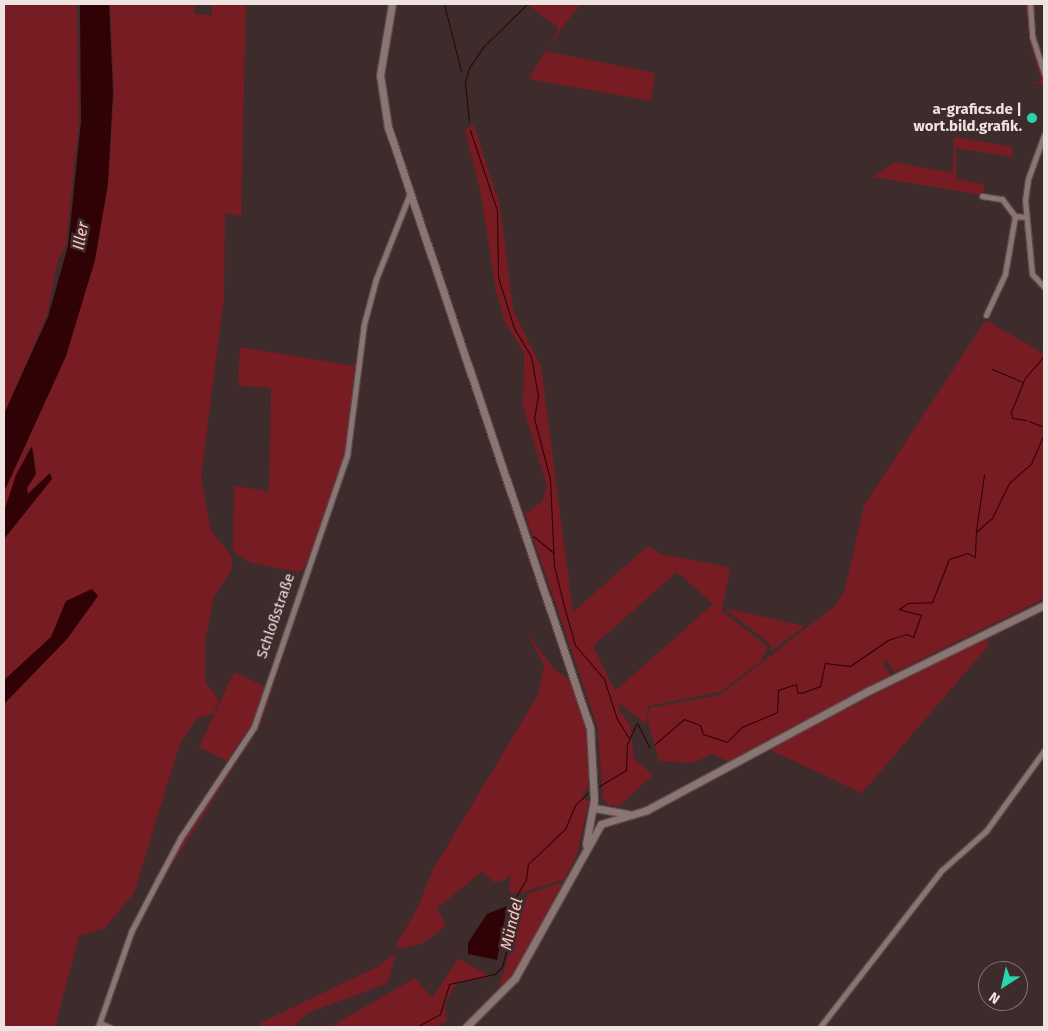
<!DOCTYPE html>
<html>
<head>
<meta charset="utf-8">
<style>
	body { margin:0 }
	#map { position:relative; width:1048px; height:1031px; overflow:hidden; background:#3d2c2b; font-family:"Fira Sans",sans-serif }
	div>[style] { position:absolute }
	.green>* { inset:0; background:#761c22 }
	.water>* { inset:0; background:#300105 }
	.stream>* { height:1px; margin:-0.5px; padding:0 0.5px; transform-origin:0.5px; border-radius:0.5px; background:#300105 }
	.roads { filter:drop-shadow(1px 0 #594a49) drop-shadow(-1px 0 #594a49) drop-shadow(0 1px #594a49) drop-shadow(0 -1px #594a49) }
	.minor>* { height:5px; margin:-2.5px; padding:0 2.5px; transform-origin:2.5px; border-radius:2.5px; background:#8a7574 }
	.secondary>* { height:7px; margin:-3.5px; padding:0 3.5px; transform-origin:3.5px; border-radius:3.5px; background:#8a7574 }
	.dots>* { width:14px; height:14px; translate:-50% -50%; box-sizing:border-box; border:2px solid #3d2c2b; border-radius:50% }
	span { translate:-50% -50%; white-space:nowrap; text-align:center; line-height:1.15; -webkit-text-stroke:5px #3d2c2b; paint-order:stroke }
	.poi-label { font-size:15px; color:#efe3e2; font-weight:700 }
	.right { translate:-100% -50%; text-align:right }
	.street-label { font-size:15px; color:#efe3e2 }
	.water-label { font-size:16px; color:#fdc6c3; font-style:italic }
	.frame { position:absolute; inset:0; border:5px solid #efe3e2; pointer-events:none }
	.north { position:absolute; left:978px; top:961px; width:50px; height:50px; box-sizing:border-box; background:#3d2c2b; border:1px solid #847574; border-radius:50%; rotate:215deg; font-size:14px; font-weight:700; line-height:20px; text-align:center; color:#efe3e2 }
	.north::after { content:''; display:block; margin:auto; width:18px; height:22px; background:#2ad5ac; clip-path:polygon(50% 0,100% 100%,50% 72%,0 100%) }
</style>
</head>
<body>
<div id="map">
	<div class="green">
		<div style="clip-path:polygon(4px 4px,77px 4px,79px 120px,66px 245px,57px 264px,47px 315px,4px 414px)"></div>
		<div style="clip-path:polygon(110px 4px,194px 4px,195px 14px,212px 15px,212px 4px,246px 5px,241px 216px,225px 213px,224px 298px,201px 477px,211px 530px,231px 556px,232px 569px,214px 596px,205px 641px,205px 680px,219px 701px,213px 714px,196px 719px,180px 743px,134px 893px,104px 929px,79px 936px,55px 1027px,4px 1027px,4px 704px,67px 639px,98px 596px,66px 601px,51px 637px,4px 680px,4px 539px,52px 479px,39px 482px,28px 494px,27px 488px,35px 474px,34px 455px,29px 448px,4px 511px,4px 492px,66px 356px,108px 184px,114px 92px)"></div>
		<div style="clip-path:polygon(580px 4px,545px 51px,655px 73px,651px 101px,529px 79px,559px 28px,528px 5px)"></div>
		<div style="clip-path:polygon(1025px 4px,1028px 4px,1031px 39px,1044px 83px,1032px 84px,1041px 80px,1030px 44px)"></div>
		<div style="clip-path:polygon(evenodd,474px 125px,500px 205px,513px 309px,541px 367px,573px 612px,648px 546px,660px 554px,730px 567px,722px 611px,768px 647px,761px 661px,720px 692px,648px 706px,646px 724px,619px 703px,619px 710px,630px 725px,634px 759px,653px 775px,619px 806px,609px 805px,603px 799px,598px 728px,525px 514px,542px 502px,547px 486px,523px 406px,524px 353px,505px 322px,496px 291px,480px 190px,465px 130px,474px 125px,677px 572px,713px 604px,615px 691px,593px 646px,677px 572px)"></div>
		<div style="clip-path:polygon(954px 137px,1013px 147px,1012px 157px,956px 148px,956px 179px,984px 184px,983px 195px,873px 177px,894px 162px,953px 173px)"></div>
		<div style="clip-path:polygon(986px 320px,1044px 354px,1044px 599px,895px 672px,886px 660px,882px 663px,891px 675px,728px 762px,714px 754px,691px 763px,659px 761px,647px 718px,650px 708px,720px 695px,836px 605px,845px 589px,864px 505px)"></div>
		<div style="clip-path:polygon(240px 347px,355px 366px,344px 459px,320px 530px,304px 569px,298px 572px,252px 563px,233px 552px,234px 486px,269px 491px,271px 388px,238px 386px)"></div>
		<div style="clip-path:polygon(305px 586px,261px 724px,157px 889px,193px 822px,257px 726px)"></div>
		<div style="clip-path:polygon(724px 608px,805px 626px,771px 651px,769px 643px)"></div>
		<div style="clip-path:polygon(527px 632px,553px 668px,571px 681px,586px 726px,591px 783px,582px 795px,589px 802px,576px 857px,565px 879px,520px 893px,509px 892px,511px 874px,506px 880px,494px 882px,482px 872px,437px 908px,446px 926px,423px 943px,400px 949px,396px 945px,417px 909px,432px 871px,538px 695px,544px 666px)"></div>
		<div style="clip-path:polygon(988px 637px,988px 646px,862px 793px,768px 749px)"></div>
		<div style="clip-path:polygon(234px 672px,265px 687px,252px 724px,227px 761px,199px 747px)"></div>
		<div style="clip-path:polygon(560px 883px,563px 885px,516px 971px,496px 996px,528px 894px)"></div>
		<div style="clip-path:polygon(396px 953px,388px 983px,308px 1013px,293px 1027px,261px 1027px,260px 1023px,379px 966px)"></div>
		<div style="clip-path:polygon(459px 958px,491px 977px,457px 983px,445px 1002px,447px 1021px,435px 1027px,330px 1027px,415px 978px,432px 998px)"></div>
	</div>
	<div class="water">
		<div style="clip-path:polygon(80px 4px,109px 4px,113px 91px,108px 184px,95px 260px,66px 356px,4px 492px,4px 414px,48px 317px,68px 246px,81px 122px)"></div>
		<div style="clip-path:polygon(32px 446px,36px 474px,27px 488px,28px 494px,50px 473px,52px 479px,4px 539px,4px 511px,16px 475px)"></div>
		<div style="clip-path:polygon(92px 589px,98px 596px,67px 639px,4px 704px,4px 680px,51px 637px,66px 601px)"></div>
		<div style="clip-path:polygon(507px 906px,497px 960px,468px 954px,468px 943px,487px 914px)"></div>
	</div>
	<div class="stream">
		<div style="left:444px;top:4px;width:69px;rotate:75.8deg"></div>
		<div style="left:469px;top:121px;width:39px;rotate:-96deg"></div>
		<div style="left:465px;top:82px;width:15px;rotate:-74deg"></div>
		<div style="left:469px;top:68px;width:27px;rotate:-56deg"></div>
		<div style="left:484px;top:46px;width:60px;rotate:-44.3deg"></div>
		<div style="left:470px;top:130px;width:84px;rotate:71.4deg"></div>
		<div style="left:497px;top:210px;width:67px;rotate:89.1deg"></div>
		<div style="left:498px;top:277px;width:53px;rotate:72.6deg"></div>
		<div style="left:514px;top:328px;width:33px;rotate:59deg"></div>
		<div style="left:531px;top:356px;width:41px;rotate:80.1deg"></div>
		<div style="left:538px;top:396px;width:22px;rotate:100deg"></div>
		<div style="left:534px;top:418px;width:63px;rotate:75.3deg"></div>
		<div style="left:550px;top:479px;width:87px;rotate:87.4deg"></div>
		<div style="left:554px;top:566px;width:38px;rotate:76deg"></div>
		<div style="left:563px;top:603px;width:44px;rotate:74.1deg"></div>
		<div style="left:575px;top:645px;width:45px;rotate:49.5deg"></div>
		<div style="left:604px;top:679px;width:42px;rotate:72deg"></div>
		<div style="left:617px;top:719px;width:22px;rotate:58deg"></div>
		<div style="left:992px;top:369px;width:33px;rotate:23deg"></div>
		<div style="left:1026px;top:420px;width:14px;rotate:-172deg"></div>
		<div style="left:1012px;top:418px;width:6px;rotate:-99deg"></div>
		<div style="left:1011px;top:412px;width:35px;rotate:-68deg"></div>
		<div style="left:1024px;top:379px;width:30px;rotate:-49deg"></div>
		<div style="left:1029px;top:421px;width:16px;rotate:22deg"></div>
		<div style="left:976px;top:531px;width:57px;rotate:-81.9deg"></div>
		<div style="left:533px;top:536px;width:27px;rotate:39deg"></div>
		<div style="left:655px;top:744px;width:38px;rotate:-41deg"></div>
		<div style="left:684px;top:719px;width:17px;rotate:21deg"></div>
		<div style="left:700px;top:725px;width:9px;rotate:72deg"></div>
		<div style="left:703px;top:734px;width:25px;rotate:18deg"></div>
		<div style="left:727px;top:742px;width:21px;rotate:-45deg"></div>
		<div style="left:742px;top:727px;width:38px;rotate:-23deg"></div>
		<div style="left:777px;top:712px;width:22px;rotate:-87deg"></div>
		<div style="left:778px;top:690px;width:19px;rotate:-18deg"></div>
		<div style="left:796px;top:684px;width:8px;rotate:83deg"></div>
		<div style="left:797px;top:692px;width:4px;rotate:14deg"></div>
		<div style="left:801px;top:693px;width:20px;rotate:-20deg"></div>
		<div style="left:820px;top:686px;width:24px;rotate:-78deg"></div>
		<div style="left:825px;top:663px;width:25px;rotate:7deg"></div>
		<div style="left:850px;top:666px;width:46px;rotate:-34.4deg"></div>
		<div style="left:888px;top:640px;width:19px;rotate:-18deg"></div>
		<div style="left:906px;top:634px;width:8px;rotate:23deg"></div>
		<div style="left:913px;top:637px;width:23px;rotate:-70deg"></div>
		<div style="left:921px;top:615px;width:23px;rotate:-165deg"></div>
		<div style="left:899px;top:609px;width:11px;rotate:-34deg"></div>
		<div style="left:908px;top:603px;width:24px;rotate:-2deg"></div>
		<div style="left:932px;top:602px;width:46px;rotate:-68.4deg"></div>
		<div style="left:949px;top:559px;width:19px;rotate:-18deg"></div>
		<div style="left:967px;top:553px;width:9px;rotate:27deg"></div>
		<div style="left:975px;top:557px;width:25px;rotate:-88deg"></div>
		<div style="left:976px;top:532px;width:21px;rotate:-41deg"></div>
		<div style="left:992px;top:518px;width:39px;rotate:-64deg"></div>
		<div style="left:1009px;top:483px;width:29px;rotate:-41deg"></div>
		<div style="left:1031px;top:464px;width:33px;rotate:-67deg"></div>
		<div style="left:596px;top:788px;width:35px;rotate:-31deg"></div>
		<div style="left:626px;top:770px;width:26px;rotate:-88deg"></div>
		<div style="left:627px;top:744px;width:23px;rotate:-65deg"></div>
		<div style="left:637px;top:723px;width:27px;rotate:63deg"></div>
		<div style="left:416px;top:1027px;width:27px;rotate:-28deg"></div>
		<div style="left:440px;top:1014px;width:31px;rotate:-73deg"></div>
		<div style="left:449px;top:984px;width:47px;rotate:-12.3deg"></div>
		<div style="left:495px;top:974px;width:10px;rotate:-45deg"></div>
		<div style="left:502px;top:967px;width:60px;rotate:-75.5deg"></div>
		<div style="left:517px;top:909px;width:11px;rotate:-100deg"></div>
		<div style="left:515px;top:898px;width:21px;rotate:-59deg"></div>
		<div style="left:526px;top:880px;width:16px;rotate:-83deg"></div>
		<div style="left:528px;top:864px;width:51px;rotate:-43.4deg"></div>
		<div style="left:565px;top:829px;width:26px;rotate:-67deg"></div>
		<div style="left:575px;top:805px;width:21px;rotate:-43deg"></div>
	</div>
	<div class="roads">
		<div class="minor">
			<div style="left:1030px;top:4px;width:32px;rotate:86deg"></div>
			<div style="left:1032px;top:36px;width:40px;rotate:72deg"></div>
			<div style="left:1044px;top:135px;width:47px;rotate:110deg"></div>
			<div style="left:1028px;top:179px;width:21px;rotate:98deg"></div>
			<div style="left:1025px;top:200px;width:74px;rotate:84.6deg"></div>
			<div style="left:1032px;top:274px;width:18px;rotate:47deg"></div>
			<div style="left:982px;top:196px;width:20px;rotate:9deg"></div>
			<div style="left:1002px;top:199px;width:21px;rotate:53deg"></div>
			<div style="left:1015px;top:216px;width:11px;rotate:5deg"></div>
			<div style="left:986px;top:315px;width:45px;rotate:-65.1deg"></div>
			<div style="left:1005px;top:274px;width:59px;rotate:-80.2deg"></div>
			<div style="left:100px;top:1023px;width:10px;rotate:24deg"></div>
			<div style="left:98px;top:1027px;width:101px;rotate:-70.8deg"></div>
			<div style="left:131px;top:932px;width:59px;rotate:-62.6deg"></div>
			<div style="left:158px;top:880px;width:49px;rotate:-61.9deg"></div>
			<div style="left:181px;top:837px;width:132px;rotate:-56.4deg"></div>
			<div style="left:254px;top:727px;width:287px;rotate:-71.1deg"></div>
			<div style="left:347px;top:456px;width:133px;rotate:-82.7deg"></div>
			<div style="left:364px;top:324px;width:47px;rotate:-75.1deg"></div>
			<div style="left:376px;top:279px;width:92px;rotate:-68.4deg"></div>
			<div style="left:820px;top:1027px;width:199px;rotate:-52.2deg"></div>
			<div style="left:942px;top:870px;width:59px;rotate:-41.6deg"></div>
			<div style="left:986px;top:831px;width:99px;rotate:-54.1deg"></div>
		</div>
		<div class="secondary">
			<div style="left:392px;top:4px;width:72px;rotate:99.6deg"></div>
			<div style="left:380px;top:75px;width:53px;rotate:81.3deg"></div>
			<div style="left:388px;top:127px;width:634px;rotate:71.42deg"></div>
			<div style="left:590px;top:728px;width:72px;rotate:86.8deg"></div>
			<div style="left:594px;top:800px;width:45px;rotate:100.3deg"></div>
			<div style="left:594px;top:808px;width:34px;rotate:10deg"></div>
			<div style="left:466px;top:1027px;width:69px;rotate:-45deg"></div>
			<div style="left:515px;top:978px;width:176px;rotate:-60.8deg"></div>
			<div style="left:601px;top:824px;width:48px;rotate:-16.9deg"></div>
			<div style="left:647px;top:810px;width:253px;rotate:-28.3deg"></div>
			<div style="left:870px;top:690px;width:194px;rotate:-26deg"></div>
		</div>
	</div>
	<div class="dots">
		<div style="left:1032px;top:118px;background:#2ad5ac"></div>
	</div>
	<div class="poi-label">
		<span class="right" style="left:1022px;top:118px">a-grafics.de |<br>wort.bild.grafik.</span>
	</div>
	<div class="street-label">
		<span style="left:276px;top:616px;rotate:-71deg">Schloßstraße</span>
	</div>
	<div class="water-label">
		<span style="left:81px;top:236px;rotate:-79deg">Iller</span>
		<span style="left:512px;top:924px;rotate:-77deg">Mündel</span>
	</div>
	<div class="frame"></div>
	<div class="north">N</div>
</div>
</body>
</html>
